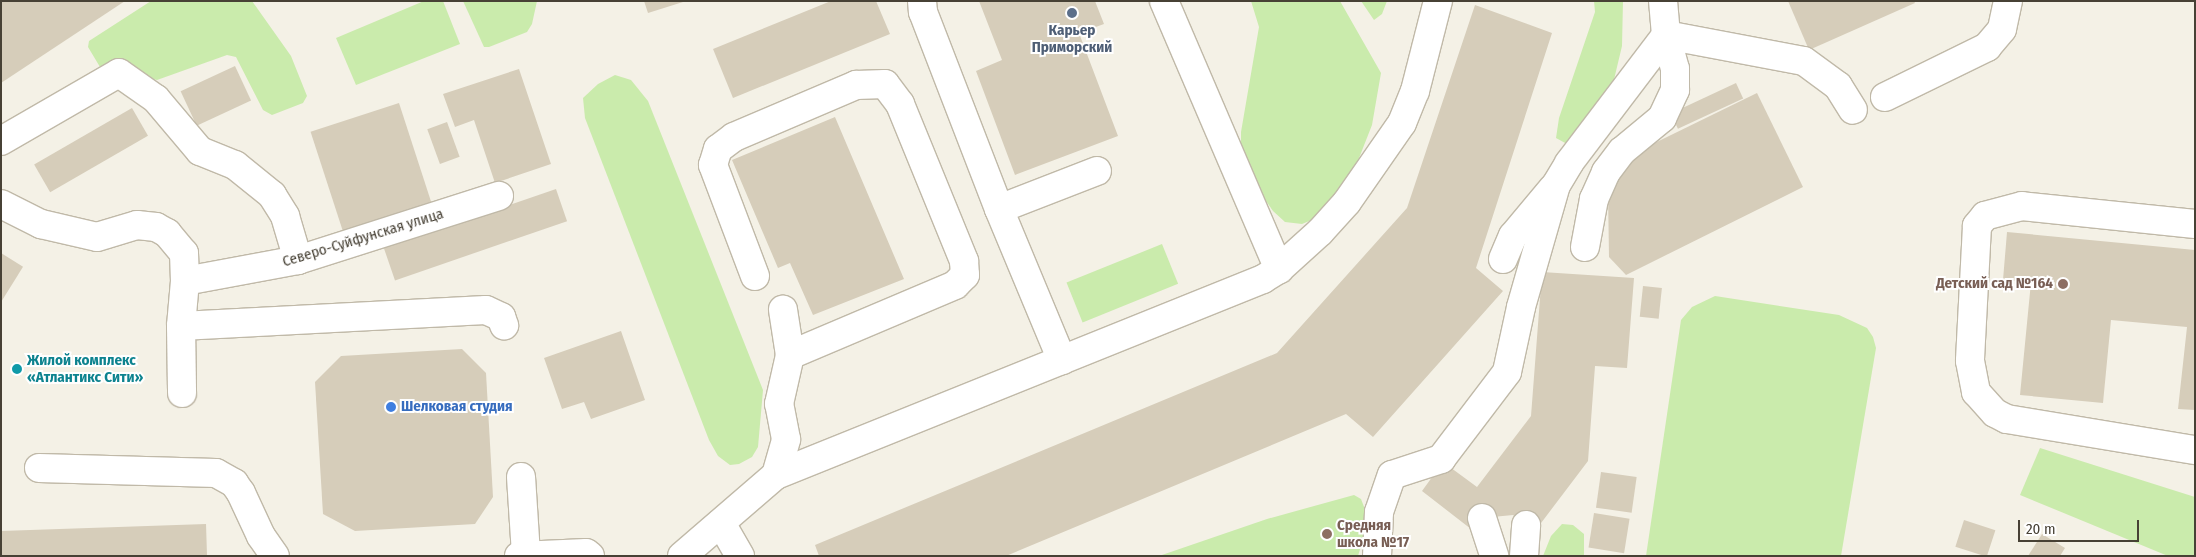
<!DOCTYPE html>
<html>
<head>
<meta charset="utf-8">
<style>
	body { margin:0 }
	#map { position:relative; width:2196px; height:557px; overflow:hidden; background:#f4f1e6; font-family:"Fira Sans Condensed",sans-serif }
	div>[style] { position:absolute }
	.green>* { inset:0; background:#caebac; transform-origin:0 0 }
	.building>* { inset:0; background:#d6cdba; transform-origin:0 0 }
	.roads { filter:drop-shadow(1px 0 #c0b9a8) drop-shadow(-1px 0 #c0b9a8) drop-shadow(0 1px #c0b9a8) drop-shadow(0 -1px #c0b9a8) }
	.minor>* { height:28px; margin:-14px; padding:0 14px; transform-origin:14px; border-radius:14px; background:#fff }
	.dots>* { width:14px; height:14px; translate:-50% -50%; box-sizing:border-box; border:2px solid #fff; border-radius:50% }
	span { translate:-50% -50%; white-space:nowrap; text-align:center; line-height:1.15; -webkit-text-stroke:4px #fff; paint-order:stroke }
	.service-label { font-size:15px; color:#4e5e75; font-weight:700 }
	.street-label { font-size:15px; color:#474135 }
	.education-label { font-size:15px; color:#785e54; font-weight:700 }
	.right { translate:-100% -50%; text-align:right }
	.left { translate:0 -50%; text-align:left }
	.culture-label { font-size:15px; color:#0d838f; font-weight:700 }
	.shop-label { font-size:15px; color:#366cbe; font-weight:700 }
	.frame { position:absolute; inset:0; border:2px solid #474135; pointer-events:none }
	.scale { position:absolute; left:2018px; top:520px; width:121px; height:22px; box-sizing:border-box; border:2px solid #474135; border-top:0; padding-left:6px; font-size:15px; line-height:18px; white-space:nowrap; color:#474135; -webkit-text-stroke:4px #fff; paint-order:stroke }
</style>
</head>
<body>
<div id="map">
	<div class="green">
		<div style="clip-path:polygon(151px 1px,252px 1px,291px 56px,307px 96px,303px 103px,272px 115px,263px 110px,236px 57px,227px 55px,157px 80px,108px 66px,100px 67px,88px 47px,89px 41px)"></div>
		<div style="clip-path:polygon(424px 1px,443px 1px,460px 44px,356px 85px,336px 38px)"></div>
		<div style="clip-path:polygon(463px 1px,537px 1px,532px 24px,527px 32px,489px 47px,484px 47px)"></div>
		<div style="clip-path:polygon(1251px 1px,1340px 1px,1381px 73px,1372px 125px,1352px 176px,1321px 216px,1302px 224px,1285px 222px,1273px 211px,1256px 187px,1241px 150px,1241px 132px,1259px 27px)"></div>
		<div style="clip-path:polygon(1361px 1px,1387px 1px,1382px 14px,1374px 20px)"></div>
		<div style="clip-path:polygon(1594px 1px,1623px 1px,1622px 46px,1612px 88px,1591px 110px,1575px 140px,1567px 144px,1556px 138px,1559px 118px,1595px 12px)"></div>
		<div style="clip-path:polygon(615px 75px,631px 80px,648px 101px,763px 390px,758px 447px,752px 457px,739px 464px,730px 465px,718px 456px,709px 440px,585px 118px,583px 98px,598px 84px)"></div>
		<div style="left:1162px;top:244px;width:43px;height:103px;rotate:68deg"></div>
		<div style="clip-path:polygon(1715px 296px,1839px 315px,1867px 328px,1873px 337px,1876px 348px,1841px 556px,1646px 556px,1681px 320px,1692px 307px)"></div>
		<div style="clip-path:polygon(2040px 448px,2195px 497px,2195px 556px,2168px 556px,2020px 495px)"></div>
		<div style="clip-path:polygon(1354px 495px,1361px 499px,1366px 512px,1364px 536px,1358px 556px,1159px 556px,1267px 519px)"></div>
		<div style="clip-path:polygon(1562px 524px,1573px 525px,1584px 534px,1584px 556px,1543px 556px,1551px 536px)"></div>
	</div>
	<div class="building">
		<div style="clip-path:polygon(1px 1px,125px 1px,1px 83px)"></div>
		<div style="clip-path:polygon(644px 1px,683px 1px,683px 2px,648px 13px)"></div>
		<div style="clip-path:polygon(831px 1px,876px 1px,890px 34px,733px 98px,713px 49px)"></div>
		<div style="clip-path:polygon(979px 1px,1095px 1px,1104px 24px,1079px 33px,1118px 136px,1015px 175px,976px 71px,1002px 60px)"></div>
		<div style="clip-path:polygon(1788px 1px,1914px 1px,1915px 3px,1809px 50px)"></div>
		<div style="clip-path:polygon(1475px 5px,1552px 33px,1476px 268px,1503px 291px,1373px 437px,1346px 414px,1006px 556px,819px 556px,815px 545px,1277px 353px,1407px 208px)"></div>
		<div style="left:235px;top:66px;width:38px;height:60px;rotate:65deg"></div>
		<div style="clip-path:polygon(519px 69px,551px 164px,495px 183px,474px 120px,455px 127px,443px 94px)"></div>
		<div style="left:1736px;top:83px;width:17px;height:72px;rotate:65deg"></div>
		<div style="clip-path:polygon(1757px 93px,1803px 187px,1626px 275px,1609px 257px,1608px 193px,1624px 158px)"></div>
		<div style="left:399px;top:103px;width:106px;height:93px;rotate:72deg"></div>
		<div style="left:132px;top:108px;width:32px;height:113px;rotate:60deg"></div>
		<div style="clip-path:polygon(835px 117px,904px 279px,813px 315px,790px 263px,778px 268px,732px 160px)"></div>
		<div style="left:447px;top:122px;width:37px;height:21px;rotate:70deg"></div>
		<div style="left:556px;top:189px;width:34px;height:182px;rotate:71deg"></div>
		<div style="clip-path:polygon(2007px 232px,2195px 250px,2195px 410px,2178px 409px,2187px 327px,2111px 320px,2103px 403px,2020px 395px,2031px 282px,2003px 280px)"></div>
		<div style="left:1px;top:253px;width:26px;height:231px;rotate:32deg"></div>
		<div style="clip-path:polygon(1542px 272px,1634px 278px,1627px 368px,1595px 366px,1588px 461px,1535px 531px,1513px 515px,1482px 518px,1471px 529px,1422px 491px,1443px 462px,1477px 487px,1531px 416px)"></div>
		<div style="left:1643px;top:286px;width:19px;height:31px;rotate:6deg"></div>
		<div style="clip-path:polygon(621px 331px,645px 400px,591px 419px,584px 402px,562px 409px,544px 358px)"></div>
		<div style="clip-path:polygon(462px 349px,486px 373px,493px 497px,475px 524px,355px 531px,323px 514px,315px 382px,341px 356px)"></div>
		<div style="left:1601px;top:472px;width:36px;height:36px;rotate:8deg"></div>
		<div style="left:1594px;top:513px;width:36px;height:35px;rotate:9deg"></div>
		<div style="left:1964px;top:520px;width:33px;height:28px;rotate:18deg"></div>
		<div style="clip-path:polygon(206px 524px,207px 556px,1px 556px,1px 531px)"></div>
		<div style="clip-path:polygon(2042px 534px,2065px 548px,2060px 556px,2028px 556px)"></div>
	</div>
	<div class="roads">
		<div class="minor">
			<div style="left:922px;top:1px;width:11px;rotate:85deg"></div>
			<div style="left:923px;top:12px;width:211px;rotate:68.9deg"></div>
			<div style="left:999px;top:209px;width:164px;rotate:67.4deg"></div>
			<div style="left:1164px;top:1px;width:292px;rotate:66.8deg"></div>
			<div style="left:1666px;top:35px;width:140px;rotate:10.7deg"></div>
			<div style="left:1804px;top:61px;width:42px;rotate:36.3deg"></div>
			<div style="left:1838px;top:86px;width:28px;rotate:58deg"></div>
			<div style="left:1885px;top:97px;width:114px;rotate:-26.1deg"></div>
			<div style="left:1987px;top:47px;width:23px;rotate:-50deg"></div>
			<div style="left:2002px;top:29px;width:29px;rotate:-78deg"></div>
			<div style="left:1px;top:141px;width:136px;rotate:-30deg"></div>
			<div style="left:119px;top:73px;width:45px;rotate:35.1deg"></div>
			<div style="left:156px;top:99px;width:68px;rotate:49.8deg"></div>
			<div style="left:200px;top:151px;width:38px;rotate:22deg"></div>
			<div style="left:235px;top:165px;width:48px;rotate:39deg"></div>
			<div style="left:272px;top:195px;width:25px;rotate:58deg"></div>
			<div style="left:285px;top:216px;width:46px;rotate:73.5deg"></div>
			<div style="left:1px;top:204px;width:45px;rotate:26.6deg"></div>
			<div style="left:41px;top:224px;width:57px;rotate:13.1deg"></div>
			<div style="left:97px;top:237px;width:42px;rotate:-16.7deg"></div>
			<div style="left:137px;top:225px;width:19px;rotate:6deg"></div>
			<div style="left:156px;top:227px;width:13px;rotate:29deg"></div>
			<div style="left:167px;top:233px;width:26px;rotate:50deg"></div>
			<div style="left:184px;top:253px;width:28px;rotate:88deg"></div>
			<div style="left:185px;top:281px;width:115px;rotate:-10.5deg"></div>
			<div style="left:298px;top:260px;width:211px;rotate:-17.7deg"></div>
			<div style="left:999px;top:209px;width:105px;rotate:-21.2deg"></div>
			<div style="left:2195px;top:224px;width:174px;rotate:-174.1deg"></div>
			<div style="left:2022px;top:206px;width:38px;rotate:165deg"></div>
			<div style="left:1985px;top:216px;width:13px;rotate:129deg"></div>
			<div style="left:1977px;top:226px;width:135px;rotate:93deg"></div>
			<div style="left:1970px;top:361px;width:32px;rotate:79deg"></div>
			<div style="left:1976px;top:392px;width:28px;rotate:48deg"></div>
			<div style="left:1995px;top:413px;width:13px;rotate:27deg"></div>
			<div style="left:2007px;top:419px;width:191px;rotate:9.4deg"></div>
			<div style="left:1585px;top:247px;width:49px;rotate:-79.4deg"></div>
			<div style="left:1594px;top:199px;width:30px;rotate:-66deg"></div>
			<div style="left:1606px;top:172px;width:26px;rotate:-53deg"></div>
			<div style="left:1622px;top:151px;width:52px;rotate:-39.5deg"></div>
			<div style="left:1662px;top:118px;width:31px;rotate:-65deg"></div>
			<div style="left:1675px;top:90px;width:21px;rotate:-90deg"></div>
			<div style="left:1675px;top:69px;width:35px;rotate:-105deg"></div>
			<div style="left:1666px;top:35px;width:34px;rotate:-95deg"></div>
			<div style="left:1503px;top:259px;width:25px;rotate:-67deg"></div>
			<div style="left:1513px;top:236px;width:62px;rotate:-50.2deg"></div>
			<div style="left:755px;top:276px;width:119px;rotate:-110.7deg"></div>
			<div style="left:713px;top:165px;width:17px;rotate:-73deg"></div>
			<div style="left:718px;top:149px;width:20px;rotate:-37deg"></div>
			<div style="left:734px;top:137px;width:133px;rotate:-23.1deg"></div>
			<div style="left:856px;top:85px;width:29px;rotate:-2deg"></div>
			<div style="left:885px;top:84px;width:25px;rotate:53deg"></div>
			<div style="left:900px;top:104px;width:170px;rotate:67.8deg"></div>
			<div style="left:964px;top:261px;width:14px;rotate:86deg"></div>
			<div style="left:965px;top:275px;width:14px;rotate:135deg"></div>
			<div style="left:955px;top:285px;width:179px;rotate:157deg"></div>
			<div style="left:185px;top:281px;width:45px;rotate:95.1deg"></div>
			<div style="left:181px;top:326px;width:305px;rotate:-3deg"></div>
			<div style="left:486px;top:310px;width:17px;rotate:25deg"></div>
			<div style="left:501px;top:317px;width:9px;rotate:69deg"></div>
			<div style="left:181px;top:326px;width:67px;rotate:89.1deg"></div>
			<div style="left:39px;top:468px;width:177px;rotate:1.6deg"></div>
			<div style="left:216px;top:473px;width:21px;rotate:29deg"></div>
			<div style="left:234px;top:483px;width:12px;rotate:55deg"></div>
			<div style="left:241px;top:493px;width:47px;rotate:65.1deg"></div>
			<div style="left:261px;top:536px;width:24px;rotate:55deg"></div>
			<div style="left:776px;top:475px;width:37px;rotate:-74deg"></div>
			<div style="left:786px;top:439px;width:36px;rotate:-101deg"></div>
			<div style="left:779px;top:404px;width:50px;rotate:-77.3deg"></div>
			<div style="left:790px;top:355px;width:46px;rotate:-98.8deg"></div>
			<div style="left:521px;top:477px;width:78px;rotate:86.3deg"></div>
			<div style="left:1482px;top:518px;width:40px;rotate:72deg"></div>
			<div style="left:721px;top:523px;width:38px;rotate:60deg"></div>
			<div style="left:519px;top:556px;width:67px;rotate:-2.6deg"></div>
			<div style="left:586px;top:553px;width:5px;rotate:37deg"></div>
			<div style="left:682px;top:556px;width:124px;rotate:-40.8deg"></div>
			<div style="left:776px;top:475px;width:525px;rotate:-21.92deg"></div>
			<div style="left:1263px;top:279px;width:19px;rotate:-32deg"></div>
			<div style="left:1279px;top:269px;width:55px;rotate:-42.1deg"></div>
			<div style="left:1320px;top:232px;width:40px;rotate:-48deg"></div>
			<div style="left:1347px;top:202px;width:96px;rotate:-55.2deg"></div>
			<div style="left:1402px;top:123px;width:35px;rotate:-68deg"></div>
			<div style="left:1415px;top:91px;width:93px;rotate:-75.7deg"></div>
			<div style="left:1377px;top:556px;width:44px;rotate:-87.4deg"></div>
			<div style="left:1379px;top:512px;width:39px;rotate:-71deg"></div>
			<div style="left:1392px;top:475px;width:52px;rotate:-18.1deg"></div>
			<div style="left:1441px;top:459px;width:109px;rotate:-52.8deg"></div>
			<div style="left:1507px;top:372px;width:66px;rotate:-77.8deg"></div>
			<div style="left:1521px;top:307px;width:127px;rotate:-74deg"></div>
			<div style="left:1556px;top:185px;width:26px;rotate:-59deg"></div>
			<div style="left:1569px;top:163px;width:161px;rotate:-52.8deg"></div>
			<div style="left:1524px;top:556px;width:31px;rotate:-86deg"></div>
		</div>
	</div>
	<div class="dots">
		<div style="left:1072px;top:13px;background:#5c6f8a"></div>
		<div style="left:2063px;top:284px;background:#8d6e63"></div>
		<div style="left:17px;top:369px;background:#0f9aa8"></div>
		<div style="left:391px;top:407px;background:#3f7fe0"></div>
		<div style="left:1327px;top:534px;background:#8d6e63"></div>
	</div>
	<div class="service-label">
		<span style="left:1072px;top:39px">Карьер<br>Приморский</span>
	</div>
	<div class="street-label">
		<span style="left:363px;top:238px;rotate:-17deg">Северо-Суйфунская улица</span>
	</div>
	<div class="education-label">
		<span class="right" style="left:2053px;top:284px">Детский сад №164</span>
		<span class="left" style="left:1337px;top:534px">Средняя<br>школа №17</span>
	</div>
	<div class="culture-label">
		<span class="left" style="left:27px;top:369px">Жилой комплекс<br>«Атлантикс Сити»</span>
	</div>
	<div class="shop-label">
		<span class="left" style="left:401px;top:407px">Шелковая студия</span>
	</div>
	<div class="frame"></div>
	<div class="scale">20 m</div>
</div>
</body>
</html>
